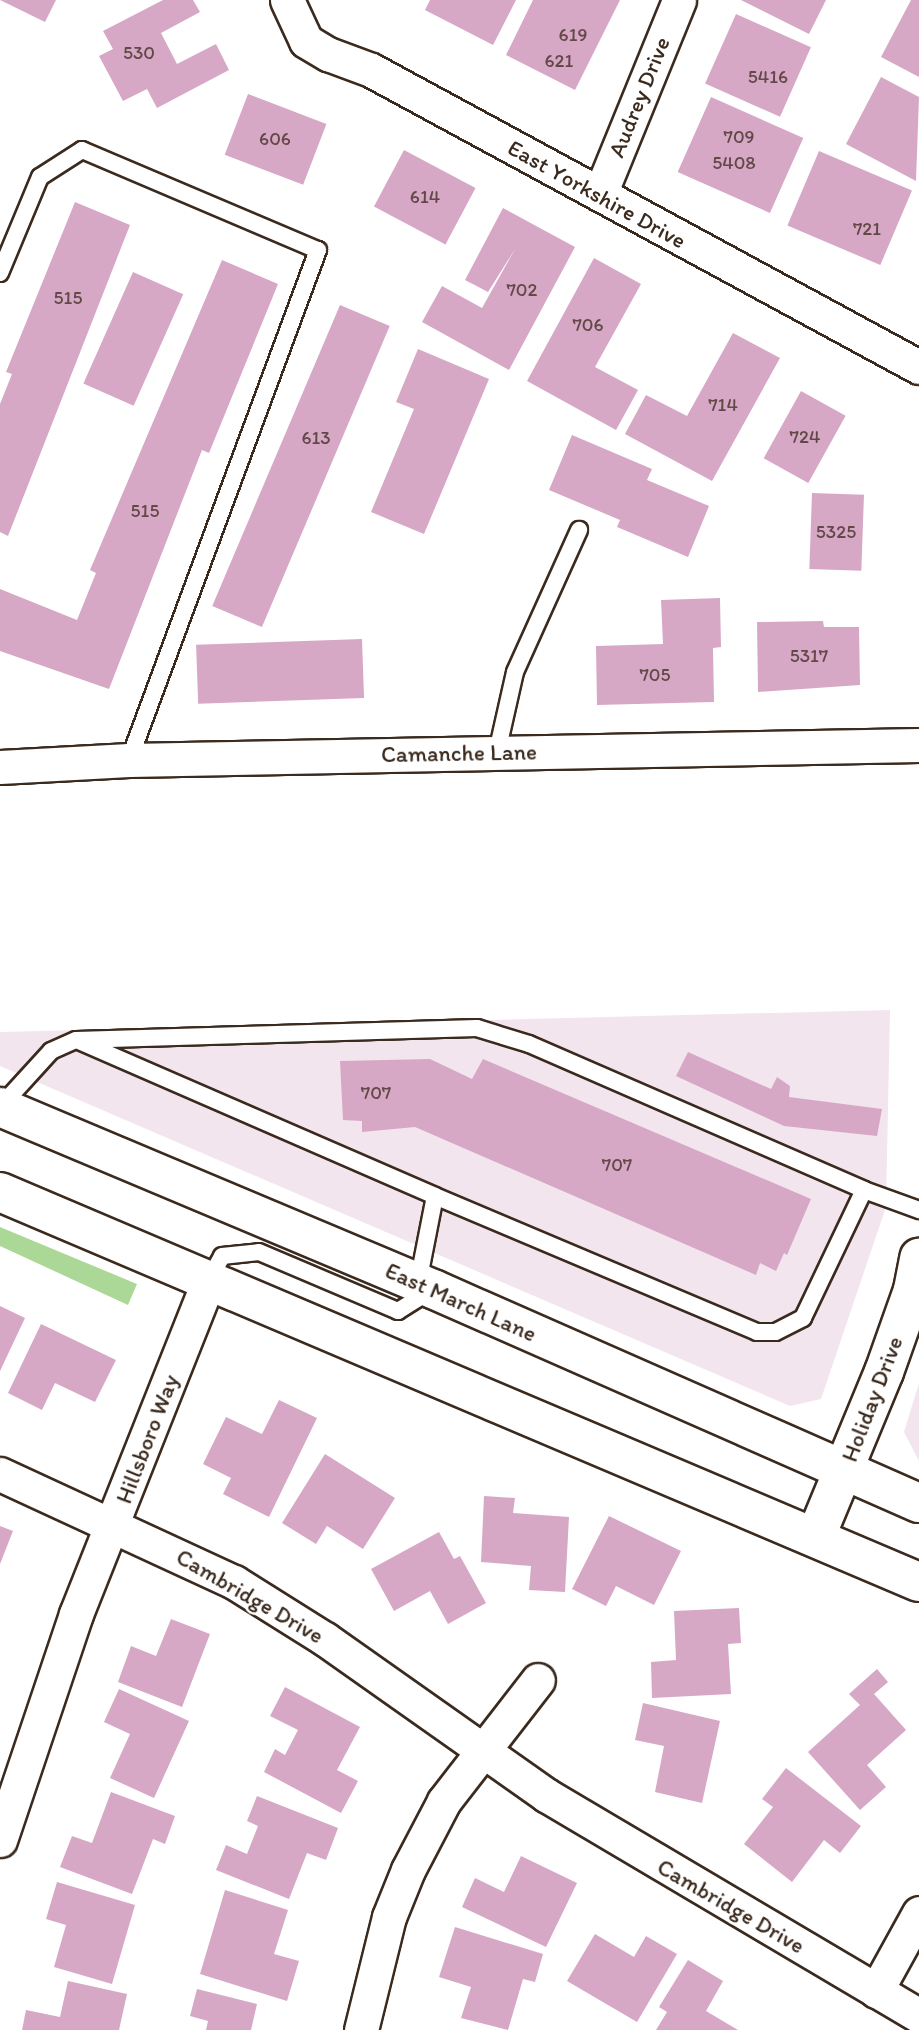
<!DOCTYPE html>
<html>
<head>
<meta charset="utf-8">
<style>
	body { margin:0 }
	#map { position:relative; width:919px; height:2030px; overflow:hidden; background:#fff; font-family:Itim,sans-serif }
	div>[style] { position:absolute }
	.built>* { inset:0; background:#f3e5ee }
	.green>* { inset:0; background:#abd897 }
	.building>* { inset:0; background:#d7a7c6; transform-origin:0 0 }
	.roads { filter:drop-shadow(2px 0 #3b2a1e) drop-shadow(-2px 0 #3b2a1e) drop-shadow(0 2px #3b2a1e) drop-shadow(0 -2px #3b2a1e) }
	.lane>* { height:16px; margin:-8px; padding:0 8px; transform-origin:8px; border-radius:8px; background:#fff }
	.street>* { height:33px; margin:-16.5px; padding:0 16.5px; transform-origin:16.5px; border-radius:16.5px; background:#fff }
	.secondary>* { height:38px; margin:-19px; padding:0 19px; transform-origin:19px; border-radius:19px; background:#fff }
	.primary>* { height:38px; margin:-19px; padding:0 19px; transform-origin:19px; border-radius:19px; background:#fff }
	span { translate:-50% -50%; white-space:nowrap; text-align:center; line-height:1.15; -webkit-text-stroke:5px #fff; paint-order:stroke }
	.number-label { font-size:19px; color:#624948 }
	.number-label span { -webkit-text-stroke-width:0 }
	.street-label { font-size:23px; color:#3b2a1e }
</style>
</head>
<body>
<div id="map">
	<div class="built">
		<div style="clip-path:polygon(890px 1010px,886px 1207px,821px 1399px,790px 1406px,0 1066px,0 1032px)"></div>
		<div style="clip-path:polygon(919px 1383px,919px 1461px,904px 1432px)"></div>
	</div>
	<div class="green">
		<div style="clip-path:polygon(0 1227px,137px 1284px,128px 1305px,0 1246px)"></div>
	</div>
	<div class="building">
		<div style="clip-path:polygon(0 0,56px 0,45px 22px)"></div>
		<div style="clip-path:polygon(163px 0,193px 0,200px 12px,161px 33px,177px 64px,216px 44px,229px 70px,157px 108px,147px 89px,123px 101px,99px 56px,113px 49px,103px 31px)"></div>
		<div style="clip-path:polygon(430px 0,516px 0,493px 45px,425px 10px)"></div>
		<div style="clip-path:polygon(533px 0,620px 0,575px 90px,506px 55px)"></div>
		<div style="clip-path:polygon(741px 0,826px 0,809px 34px)"></div>
		<div style="clip-path:polygon(911px 0,919px 0,919px 77px,881px 57px)"></div>
		<div style="left:736px;top:14px;width:82px;height:76px;rotate:24deg"></div>
		<div style="clip-path:polygon(881px 77px,919px 97px,916px 181px,846px 144px)"></div>
		<div style="left:248px;top:94px;width:84px;height:65px;rotate:21deg"></div>
		<div style="left:711px;top:97px;width:101px;height:82px;rotate:24deg"></div>
		<div style="left:404px;top:150px;width:81px;height:64px;rotate:28deg"></div>
		<div style="left:819px;top:151px;width:101px;height:81px;rotate:23deg"></div>
		<div style="clip-path:polygon(75px 202px,130px 225px,8px 536px,0 532px,0 404px,12px 374px,6px 372px)"></div>
		<div style="clip-path:polygon(503px 208px,575px 247px,509px 370px,422px 322px,442px 286px,482px 308px,515px 249px,488px 292px,465px 280px)"></div>
		<div style="clip-path:polygon(594px 258px,641px 284px,595px 367px,638px 390px,616px 430px,527px 381px)"></div>
		<div style="clip-path:polygon(222px 260px,278px 284px,209px 453px,202px 450px,109px 689px,0 651px,0 589px,77px 620px,96px 573px,90px 570px)"></div>
		<div style="left:133px;top:272px;width:55px;height:122px;rotate:24deg"></div>
		<div style="left:340px;top:305px;width:54px;height:327px;rotate:23deg"></div>
		<div style="clip-path:polygon(733px 333px,780px 358px,712px 481px,625px 434px,646px 395px,687px 416px)"></div>
		<div style="clip-path:polygon(418px 349px,489px 379px,424px 534px,371px 512px,414px 409px,396px 402px)"></div>
		<div style="left:801px;top:391px;width:51px;height:77px;rotate:29deg"></div>
		<div style="clip-path:polygon(572px 435px,652px 469px,647px 480px,709px 506px,688px 557px,617px 527px,620px 520px,549px 490px)"></div>
		<div style="left:812px;top:493px;width:52px;height:76px;rotate:2deg"></div>
		<div style="clip-path:polygon(720px 598px,721px 647px,713px 648px,714px 702px,597px 705px,596px 646px,663px 644px,661px 600px)"></div>
		<div style="clip-path:polygon(823px 621px,824px 627px,859px 627px,860px 685px,758px 692px,757px 622px)"></div>
		<div style="left:362px;top:639px;width:59px;height:166px;rotate:88deg"></div>
		<div style="clip-path:polygon(688px 1052px,771px 1089px,777px 1077px,790px 1086px,789px 1097px,882px 1109px,877px 1136px,784px 1126px,676px 1076px)"></div>
		<div style="clip-path:polygon(430px 1059px,472px 1079px,483px 1059px,811px 1199px,787px 1255px,784px 1253px,776px 1271px,760px 1263px,756px 1275px,415px 1127px,362px 1132px,362px 1121px,343px 1120px,340px 1061px)"></div>
		<div style="clip-path:polygon(0 1306px,25px 1318px,0 1371px)"></div>
		<div style="clip-path:polygon(41px 1324px,116px 1360px,95px 1402px,55px 1383px,42px 1410px,8px 1393px)"></div>
		<div style="clip-path:polygon(279px 1400px,317px 1418px,269px 1517px,223px 1494px,231px 1478px,203px 1464px,226px 1417px,262px 1434px)"></div>
		<div style="clip-path:polygon(325px 1454px,395px 1498px,363px 1549px,327px 1526px,316px 1544px,282px 1523px)"></div>
		<div style="clip-path:polygon(484px 1496px,515px 1498px,513px 1513px,569px 1517px,565px 1592px,529px 1590px,531px 1566px,481px 1562px)"></div>
		<div style="clip-path:polygon(609px 1516px,681px 1551px,654px 1605px,616px 1586px,606px 1606px,572px 1589px)"></div>
		<div style="clip-path:polygon(0 1526px,13px 1531px,0 1564px)"></div>
		<div style="clip-path:polygon(439px 1532px,454px 1559px,460px 1556px,486px 1603px,448px 1624px,430px 1591px,394px 1611px,371px 1569px)"></div>
		<div style="clip-path:polygon(739px 1608px,741px 1643px,728px 1644px,731px 1694px,652px 1698px,651px 1662px,676px 1660px,674px 1611px)"></div>
		<div style="clip-path:polygon(171px 1619px,210px 1634px,182px 1707px,118px 1682px,131px 1646px,156px 1656px)"></div>
		<div style="clip-path:polygon(877px 1669px,888px 1682px,874px 1694px,906px 1730px,867px 1765px,886px 1787px,860px 1810px,808px 1752px,860px 1705px,849px 1694px)"></div>
		<div style="clip-path:polygon(285px 1687px,360px 1727px,337px 1770px,358px 1781px,341px 1813px,264px 1772px,275px 1749px,285px 1755px,298px 1730px,270px 1716px)"></div>
		<div style="clip-path:polygon(119px 1689px,189px 1721px,154px 1798px,110px 1778px,130px 1734px,104px 1722px)"></div>
		<div style="clip-path:polygon(643px 1703px,720px 1721px,702px 1803px,655px 1792px,664px 1746px,635px 1740px)"></div>
		<div style="clip-path:polygon(786px 1768px,861px 1826px,840px 1853px,824px 1840px,792px 1882px,744px 1844px,773px 1807px,762px 1799px)"></div>
		<div style="clip-path:polygon(111px 1792px,175px 1816px,165px 1844px,153px 1839px,132px 1894px,60px 1867px,72px 1836px,92px 1843px)"></div>
		<div style="clip-path:polygon(257px 1796px,338px 1828px,326px 1860px,307px 1853px,289px 1899px,216px 1870px,226px 1845px,247px 1854px,258px 1826px,247px 1821px)"></div>
		<div style="clip-path:polygon(521px 1856px,577px 1883px,546px 1947px,462px 1907px,475px 1878px,504px 1892px)"></div>
		<div style="clip-path:polygon(57px 1882px,135px 1905px,112px 1984px,54px 1967px,66px 1925px,46px 1919px)"></div>
		<div style="clip-path:polygon(225px 1890px,288px 1910px,274px 1954px,299px 1961px,287px 2001px,200px 1974px)"></div>
		<div style="clip-path:polygon(455px 1927px,543px 1954px,535px 1982px,523px 1979px,508px 2030px,461px 2018px,471px 1987px,439px 1977px)"></div>
		<div style="clip-path:polygon(595px 1934px,634px 1957px,646px 1936px,677px 1954px,637px 2022px,567px 1981px)"></div>
		<div style="clip-path:polygon(688px 1960px,723px 1981px,706px 2011px,738px 2030px,656px 2030px,667px 2012px,659px 2007px)"></div>
		<div style="clip-path:polygon(68px 1981px,127px 1994px,119px 2030px,22px 2030px,26px 2010px,60px 2017px)"></div>
		<div style="clip-path:polygon(197px 1989px,257px 2004px,251px 2030px,206px 2030px,208px 2021px,190px 2016px)"></div>
	</div>
	<div class="roads">
		<div class="lane">
			<div style="left:0;top:273px;width:104px;rotate:-67.4deg"></div>
			<div style="left:40px;top:177px;width:50px;rotate:-32.7deg"></div>
			<div style="left:82px;top:150px;width:256px;rotate:23deg"></div>
			<div style="left:318px;top:250px;width:544px;rotate:110.33deg"></div>
			<div style="left:497px;top:752px;width:82px;rotate:-77.3deg"></div>
			<div style="left:515px;top:672px;width:156px;rotate:-65.7deg"></div>
			<div style="left:81px;top:1042px;width:386px;rotate:23.5deg"></div>
			<div style="left:1px;top:1106px;width:74px;rotate:-47.7deg"></div>
			<div style="left:51px;top:1051px;width:27px;rotate:-24deg"></div>
			<div style="left:76px;top:1040px;width:401px;rotate:-1.7deg"></div>
			<div style="left:477px;top:1028px;width:54px;rotate:17.1deg"></div>
			<div style="left:529px;top:1044px;width:365px;rotate:23.5deg"></div>
			<div style="left:864px;top:1190px;width:142px;rotate:115.5deg"></div>
			<div style="left:803px;top:1318px;width:31px;rotate:153deg"></div>
			<div style="left:775px;top:1332px;width:18px;rotate:180deg"></div>
			<div style="left:757px;top:1332px;width:350px;rotate:-157.1deg"></div>
			<div style="left:435px;top:1196px;width:89px;rotate:101.1deg"></div>
			<div style="left:864px;top:1190px;width:59px;rotate:20deg"></div>
			<div style="left:210px;top:1278px;width:25px;rotate:-61deg"></div>
			<div style="left:222px;top:1256px;width:37px;rotate:-6deg"></div>
			<div style="left:259px;top:1252px;width:151px;rotate:23deg"></div>
			<div style="left:398px;top:1311px;width:39px;rotate:-32deg"></div>
		</div>
		<div class="street">
			<div style="left:287px;top:0;width:45px;rotate:65.1deg"></div>
			<div style="left:306px;top:41px;width:26px;rotate:31deg"></div>
			<div style="left:328px;top:54px;width:46px;rotate:20.4deg"></div>
			<div style="left:371px;top:70px;width:623px;rotate:28.46deg"></div>
			<div style="left:600px;top:194px;width:209px;rotate:-67.8deg"></div>
			<div style="left:0;top:767px;width:129px;rotate:-3.1deg"></div>
			<div style="left:129px;top:760px;width:790px;rotate:-1.09deg"></div>
			<div style="left:0;top:1474px;width:258px;rotate:24.8deg"></div>
			<div style="left:234px;top:1582px;width:107px;rotate:32.1deg"></div>
			<div style="left:325px;top:1639px;width:271px;rotate:35.2deg"></div>
			<div style="left:546px;top:1795px;width:434px;rotate:30.6deg"></div>
			<div style="left:0;top:1840px;width:238px;rotate:-71.4deg"></div>
			<div style="left:76px;top:1614px;width:362px;rotate:-68.3deg"></div>
			<div style="left:876px;top:1991px;width:89px;rotate:-61.1deg"></div>
			<div style="left:361px;top:2030px;width:116px;rotate:-76.1deg"></div>
			<div style="left:389px;top:1917px;width:51px;rotate:-68deg"></div>
			<div style="left:408px;top:1870px;width:78px;rotate:-62.4deg"></div>
			<div style="left:444px;top:1801px;width:153px;rotate:-52.2deg"></div>
		</div>
		<div class="secondary">
			<div style="left:816px;top:1536px;width:178px;rotate:-67.5deg"></div>
			<div style="left:884px;top:1372px;width:87px;rotate:-70.5deg"></div>
			<div style="left:913px;top:1290px;width:33px;rotate:-79deg"></div>
		</div>
		<div class="primary">
			<div style="left:0;top:1107px;width:470px;rotate:22.8deg"></div>
			<div style="left:433px;top:1289px;width:531px;rotate:23.77deg"></div>
			<div style="left:0;top:1192px;width:998px;rotate:23deg"></div>
		</div>
	</div>
	<div class="number-label">
		<span style="left:573px;top:35px">619</span>
		<span style="left:139px;top:53px">530</span>
		<span style="left:559px;top:61px">621</span>
		<span style="left:768px;top:77px">5416</span>
		<span style="left:739px;top:137px">709</span>
		<span style="left:275px;top:139px">606</span>
		<span style="left:734px;top:163px">5408</span>
		<span style="left:425px;top:197px">614</span>
		<span style="left:867px;top:229px">721</span>
		<span style="left:522px;top:290px">702</span>
		<span style="left:68px;top:298px">515</span>
		<span style="left:588px;top:325px">706</span>
		<span style="left:723px;top:405px">714</span>
		<span style="left:805px;top:437px">724</span>
		<span style="left:316px;top:438px">613</span>
		<span style="left:145px;top:511px">515</span>
		<span style="left:836px;top:532px">5325</span>
		<span style="left:809px;top:656px">5317</span>
		<span style="left:655px;top:675px">705</span>
		<span style="left:376px;top:1093px">707</span>
		<span style="left:617px;top:1165px">707</span>
	</div>
	<div class="street-label">
		<span style="left:639px;top:97px;rotate:-68deg">Audrey Drive</span>
		<span style="left:597px;top:194px;rotate:29deg">East Yorkshire Drive</span>
		<span style="left:459px;top:753px;rotate:-1deg">Camanche Lane</span>
		<span style="left:461px;top:1302px;rotate:24deg">East March Lane</span>
		<span style="left:872px;top:1399px;rotate:-69deg">Holiday Drive</span>
		<span style="left:147px;top:1439px;rotate:-69deg">Hillsboro Way</span>
		<span style="left:250px;top:1596px;rotate:30deg">Cambridge Drive</span>
		<span style="left:731px;top:1906px;rotate:30deg">Cambridge Drive</span>
	</div>
</div>
</body>
</html>
